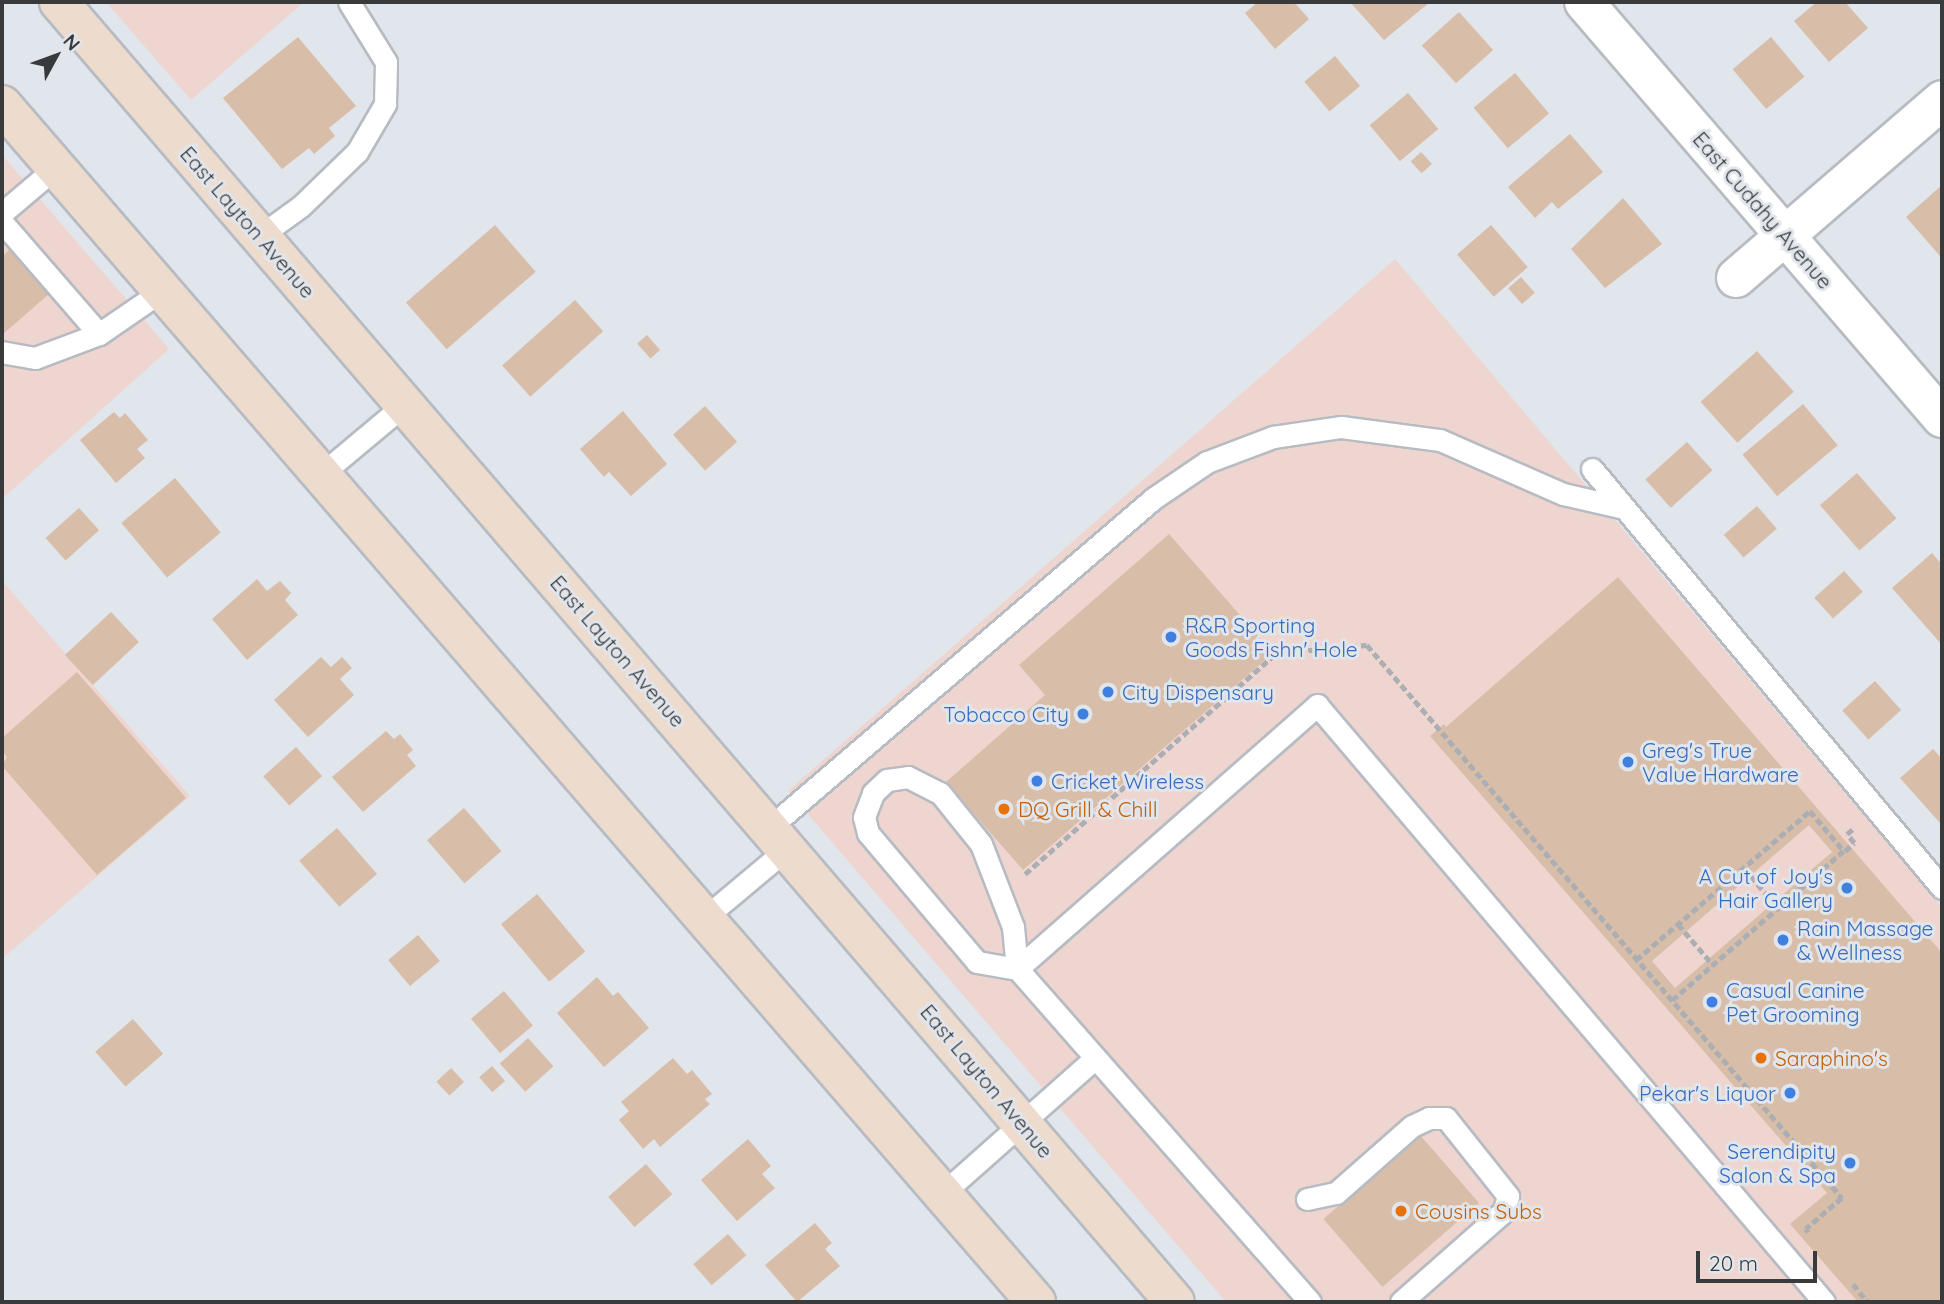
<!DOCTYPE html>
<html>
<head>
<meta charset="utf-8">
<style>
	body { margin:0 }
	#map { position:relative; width:1944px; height:1304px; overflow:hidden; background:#e1e5ec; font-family:Quicksand,sans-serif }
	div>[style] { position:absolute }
	.commercial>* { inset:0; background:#efd5cf }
	.building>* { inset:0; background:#d8bda9; transform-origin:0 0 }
	.path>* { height:4.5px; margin-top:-2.25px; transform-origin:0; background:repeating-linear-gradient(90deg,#abaeb3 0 7px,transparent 0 10.5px) }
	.roads { filter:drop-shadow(2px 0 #b7bbc2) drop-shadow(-2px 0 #b7bbc2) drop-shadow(0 2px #b7bbc2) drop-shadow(0 -2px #b7bbc2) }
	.service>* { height:21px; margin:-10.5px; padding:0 10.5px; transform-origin:10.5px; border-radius:10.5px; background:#fff }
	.minor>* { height:38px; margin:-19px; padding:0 19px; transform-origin:19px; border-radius:19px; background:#fff }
	.secondary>* { height:38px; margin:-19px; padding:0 19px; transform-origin:19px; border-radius:19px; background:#eddbce }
	.dots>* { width:19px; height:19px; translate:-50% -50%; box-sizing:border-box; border:4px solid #e1e5ec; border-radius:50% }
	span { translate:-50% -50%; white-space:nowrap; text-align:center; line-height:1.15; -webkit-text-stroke:6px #e1e5ec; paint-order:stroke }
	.street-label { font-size:21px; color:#383a3c }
	.shop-label { font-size:21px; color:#366cbe }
	.left { translate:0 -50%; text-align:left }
	.right { translate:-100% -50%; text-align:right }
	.food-label { font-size:21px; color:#c56008 }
	.frame { position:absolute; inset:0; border:4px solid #383a3c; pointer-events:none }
	.north { position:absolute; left:21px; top:21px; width:70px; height:70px; -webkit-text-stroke:5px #e1e5ec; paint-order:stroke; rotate:49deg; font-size:19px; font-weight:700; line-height:28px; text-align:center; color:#383a3c }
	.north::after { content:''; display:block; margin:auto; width:24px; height:32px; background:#383a3c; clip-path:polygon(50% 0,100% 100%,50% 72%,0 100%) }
	.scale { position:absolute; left:1696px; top:1251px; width:121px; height:32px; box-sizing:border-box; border:4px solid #383a3c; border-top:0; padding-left:9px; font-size:21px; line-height:24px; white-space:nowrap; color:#383a3c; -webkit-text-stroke:5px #e1e5ec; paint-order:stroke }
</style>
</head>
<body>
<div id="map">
	<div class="commercial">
		<div style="clip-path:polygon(106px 2px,304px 2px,191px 100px)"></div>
		<div style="clip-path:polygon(2px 155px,169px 349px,2px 499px)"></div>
		<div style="clip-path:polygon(1395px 259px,1942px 908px,1942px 1302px,1226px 1302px,788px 791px)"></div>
		<div style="clip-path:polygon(2px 581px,190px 796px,2px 959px)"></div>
	</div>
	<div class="building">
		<div style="clip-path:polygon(1258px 2px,1294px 2px,1309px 19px,1275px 49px,1245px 13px)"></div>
		<div style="clip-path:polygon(1350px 2px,1430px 2px,1384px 40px)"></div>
		<div style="clip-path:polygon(1817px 2px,1845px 2px,1868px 28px,1829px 62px,1794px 21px)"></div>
		<div style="left:1459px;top:12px;width:51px;height:50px;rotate:48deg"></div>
		<div style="clip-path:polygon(298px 37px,356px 106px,329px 128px,335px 136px,314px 154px,309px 148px,282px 169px,223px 98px)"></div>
		<div style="left:1771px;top:37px;width:52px;height:50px;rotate:50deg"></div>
		<div style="left:1335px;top:56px;width:39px;height:40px;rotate:50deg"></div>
		<div style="left:1515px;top:73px;width:53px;height:54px;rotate:50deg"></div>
		<div style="left:1408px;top:93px;width:47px;height:50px;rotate:50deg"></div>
		<div style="clip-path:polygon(1570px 134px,1603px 172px,1558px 209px,1552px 202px,1535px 218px,1508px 187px)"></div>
		<div style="left:1421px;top:152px;width:16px;height:14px;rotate:47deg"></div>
		<div style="clip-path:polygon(1942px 185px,1942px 254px,1940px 256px,1906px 217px)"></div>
		<div style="clip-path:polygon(1623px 198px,1662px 244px,1605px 288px,1571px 249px)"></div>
		<div style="left:495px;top:225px;width:62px;height:118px;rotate:49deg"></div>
		<div style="left:1491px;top:225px;width:56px;height:45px;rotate:49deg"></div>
		<div style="clip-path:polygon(11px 248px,50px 293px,2px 335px,2px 257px)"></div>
		<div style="left:1521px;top:277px;width:21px;height:17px;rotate:49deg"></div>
		<div style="left:575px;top:300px;width:42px;height:98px;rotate:48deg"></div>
		<div style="left:647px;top:335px;width:20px;height:13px;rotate:49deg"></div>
		<div style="left:1757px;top:351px;width:55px;height:76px;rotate:48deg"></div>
		<div style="left:1803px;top:404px;width:54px;height:79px;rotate:50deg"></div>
		<div style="left:705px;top:406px;width:48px;height:43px;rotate:48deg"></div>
		<div style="clip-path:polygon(623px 411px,667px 464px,631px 496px,609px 472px,604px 477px,580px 449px)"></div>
		<div style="clip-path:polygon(114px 412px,120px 418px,125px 413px,148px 440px,137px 449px,145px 458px,116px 483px,80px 440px)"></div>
		<div style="left:1687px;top:442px;width:38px;height:56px;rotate:48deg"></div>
		<div style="left:1857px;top:473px;width:60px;height:49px;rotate:49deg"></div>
		<div style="left:175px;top:478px;width:71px;height:70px;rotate:50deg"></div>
		<div style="left:1757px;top:506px;width:30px;height:44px;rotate:49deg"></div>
		<div style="left:79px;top:508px;width:30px;height:45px;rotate:48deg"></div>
		<div style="clip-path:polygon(1169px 534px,1273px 653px,1023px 870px,946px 782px,1045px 695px,1019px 665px)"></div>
		<div style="clip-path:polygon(1932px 553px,1942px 565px,1942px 645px,1892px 588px)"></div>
		<div style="left:1844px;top:571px;width:28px;height:40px;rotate:48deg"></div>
		<div style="clip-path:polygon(evenodd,1618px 577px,1942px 953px,1942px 1302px,1858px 1302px,1790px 1224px,1827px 1193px,1430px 736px,1444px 724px,1446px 727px,1618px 577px,1809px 825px,1832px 852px,1675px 988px,1652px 961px,1809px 825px)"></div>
		<div style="clip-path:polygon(257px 579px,267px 591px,280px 581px,291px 593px,285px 600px,298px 615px,247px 660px,212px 619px)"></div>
		<div style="left:111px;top:612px;width:41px;height:63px;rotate:47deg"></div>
		<div style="clip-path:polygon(321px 657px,331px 667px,342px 657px,352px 668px,340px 679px,354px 695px,308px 737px,274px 700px)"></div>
		<div style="clip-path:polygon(77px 672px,186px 798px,97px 875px,2px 766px,7px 757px,2px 750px,2px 738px)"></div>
		<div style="left:1875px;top:681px;width:39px;height:44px;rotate:48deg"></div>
		<div style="clip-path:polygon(386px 731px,394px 739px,400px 734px,413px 750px,407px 755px,416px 766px,363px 812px,332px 777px)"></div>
		<div style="left:296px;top:747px;width:39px;height:44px;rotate:48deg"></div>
		<div style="clip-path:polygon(1933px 749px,1942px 759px,1940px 823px,1900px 778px)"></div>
		<div style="left:464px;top:808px;width:57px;height:49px;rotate:49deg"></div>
		<div style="left:337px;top:828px;width:61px;height:50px;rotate:49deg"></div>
		<div style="left:537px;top:894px;width:75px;height:47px;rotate:50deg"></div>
		<div style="left:418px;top:935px;width:34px;height:39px;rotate:50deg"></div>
		<div style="clip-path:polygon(597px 977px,613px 996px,618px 992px,649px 1028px,604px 1067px,557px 1013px)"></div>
		<div style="left:504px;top:991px;width:45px;height:43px;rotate:50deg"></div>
		<div style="left:133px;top:1019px;width:46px;height:50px;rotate:49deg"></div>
		<div style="left:528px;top:1038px;width:38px;height:38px;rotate:48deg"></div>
		<div style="clip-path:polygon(673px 1058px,687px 1074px,692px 1070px,712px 1094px,705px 1099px,710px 1104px,660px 1147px,654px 1139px,643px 1149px,619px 1120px,629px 1111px,621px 1102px)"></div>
		<div style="left:492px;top:1066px;width:20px;height:17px;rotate:49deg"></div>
		<div style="left:451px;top:1068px;width:19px;height:20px;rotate:47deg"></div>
		<div style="left:1420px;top:1135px;width:90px;height:128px;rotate:49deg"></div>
		<div style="clip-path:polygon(748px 1139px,771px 1166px,762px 1174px,775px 1188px,737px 1221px,701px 1180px)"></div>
		<div style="left:646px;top:1164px;width:40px;height:50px;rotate:49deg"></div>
		<div style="clip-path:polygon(815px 1223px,832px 1243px,825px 1249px,840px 1266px,797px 1302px,765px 1265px)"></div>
		<div style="left:728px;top:1234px;width:28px;height:46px;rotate:49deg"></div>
	</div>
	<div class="path">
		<div style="left:1845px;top:851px;width:12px;rotate:-42deg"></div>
		<div style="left:1854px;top:843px;width:11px;rotate:-128deg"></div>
		<div style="left:1847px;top:834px;width:9px;rotate:-41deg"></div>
		<div style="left:1744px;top:868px;width:52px;rotate:49.6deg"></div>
		<div style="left:1025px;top:874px;width:335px;rotate:-41.3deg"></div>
		<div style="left:1277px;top:653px;width:90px;rotate:-5.1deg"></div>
		<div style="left:1367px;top:645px;width:729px;rotate:49.34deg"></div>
		<div style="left:1842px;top:1198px;width:48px;rotate:139.3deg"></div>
		<div style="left:1806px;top:1229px;width:4px;rotate:56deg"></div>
		<div style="left:1678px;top:924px;width:54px;rotate:49.5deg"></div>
		<div style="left:1636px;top:960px;width:229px;rotate:-40.6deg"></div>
		<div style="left:1810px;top:811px;width:52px;rotate:49.6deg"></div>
		<div style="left:1844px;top:851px;width:228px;rotate:138.9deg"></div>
		<div style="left:1853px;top:1284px;width:23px;rotate:50deg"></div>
	</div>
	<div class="roads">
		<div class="service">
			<div style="left:2px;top:213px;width:70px;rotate:-40.3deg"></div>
			<div style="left:2px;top:222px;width:148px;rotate:49.1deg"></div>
			<div style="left:99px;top:334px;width:68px;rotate:159.4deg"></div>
			<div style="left:35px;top:358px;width:34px;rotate:-170deg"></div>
			<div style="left:261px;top:235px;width:49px;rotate:-35.9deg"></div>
			<div style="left:301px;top:206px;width:78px;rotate:-44deg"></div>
			<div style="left:357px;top:152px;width:56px;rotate:-59.7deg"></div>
			<div style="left:385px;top:104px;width:42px;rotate:-88.6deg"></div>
			<div style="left:386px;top:62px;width:70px;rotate:-121.7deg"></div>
			<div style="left:99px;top:334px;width:74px;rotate:-34.5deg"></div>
			<div style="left:1592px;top:469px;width:546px;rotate:50.13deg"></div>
			<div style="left:319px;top:476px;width:112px;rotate:-39.9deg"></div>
			<div style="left:908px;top:777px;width:36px;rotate:27deg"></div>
			<div style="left:940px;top:793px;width:65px;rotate:51.2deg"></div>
			<div style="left:981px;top:844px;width:89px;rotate:68.9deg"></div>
			<div style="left:1013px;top:927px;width:42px;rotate:84.6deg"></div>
			<div style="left:1017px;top:969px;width:41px;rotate:-170.1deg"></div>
			<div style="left:977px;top:962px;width:169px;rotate:-130.2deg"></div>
			<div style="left:868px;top:833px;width:16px;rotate:-104deg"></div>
			<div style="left:864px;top:817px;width:26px;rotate:-69deg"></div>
			<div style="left:873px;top:793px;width:19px;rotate:-43deg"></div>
			<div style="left:887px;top:780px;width:21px;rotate:-8deg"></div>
			<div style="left:770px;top:827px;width:506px;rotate:-40.59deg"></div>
			<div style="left:1154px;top:498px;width:64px;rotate:-34.2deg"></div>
			<div style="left:1207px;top:462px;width:71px;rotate:-20.7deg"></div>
			<div style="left:1273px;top:437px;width:69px;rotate:-8.4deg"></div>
			<div style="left:1341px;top:427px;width:100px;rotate:7.5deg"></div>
			<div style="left:1440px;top:440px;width:134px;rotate:23.7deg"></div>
			<div style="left:1563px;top:494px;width:63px;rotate:12.9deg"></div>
			<div style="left:703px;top:919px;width:111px;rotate:-39.9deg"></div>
			<div style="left:942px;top:1194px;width:205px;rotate:-41.6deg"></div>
			<div style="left:1307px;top:1199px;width:30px;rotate:-12deg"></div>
			<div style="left:1336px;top:1193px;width:101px;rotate:-41.4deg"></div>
			<div style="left:1412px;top:1126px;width:19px;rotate:-25deg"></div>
			<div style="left:1429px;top:1118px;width:17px"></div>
			<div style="left:1446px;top:1118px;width:100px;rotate:51.5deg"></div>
			<div style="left:1508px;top:1196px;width:17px;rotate:107deg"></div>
			<div style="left:1503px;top:1212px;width:136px;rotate:138.6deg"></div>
			<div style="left:1310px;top:1302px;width:444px;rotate:-131.3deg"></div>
			<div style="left:1017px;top:969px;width:400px;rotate:-41.3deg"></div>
			<div style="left:1317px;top:705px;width:783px;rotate:49.66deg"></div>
		</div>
		<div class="minor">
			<div style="left:1584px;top:2px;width:549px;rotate:49.29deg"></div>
			<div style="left:1736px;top:278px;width:272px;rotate:-40.8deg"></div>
		</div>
		<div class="secondary">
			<div style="left:59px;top:2px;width:1713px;rotate:49.36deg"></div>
			<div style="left:2px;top:105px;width:1582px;rotate:49.18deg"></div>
		</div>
	</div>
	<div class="dots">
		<div style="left:1171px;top:637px;background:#3f7fe0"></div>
		<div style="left:1108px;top:692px;background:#3f7fe0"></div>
		<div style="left:1083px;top:714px;background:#3f7fe0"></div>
		<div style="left:1628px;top:762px;background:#3f7fe0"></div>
		<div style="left:1037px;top:781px;background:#3f7fe0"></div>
		<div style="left:1004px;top:809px;background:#e8710a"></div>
		<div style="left:1847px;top:888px;background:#3f7fe0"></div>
		<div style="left:1783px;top:940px;background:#3f7fe0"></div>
		<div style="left:1712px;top:1002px;background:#3f7fe0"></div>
		<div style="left:1761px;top:1058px;background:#e8710a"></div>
		<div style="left:1790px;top:1093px;background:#3f7fe0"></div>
		<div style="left:1850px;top:1163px;background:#3f7fe0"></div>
		<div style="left:1401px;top:1211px;background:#e8710a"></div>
	</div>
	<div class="street-label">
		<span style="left:1763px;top:210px;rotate:49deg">East Cudahy Avenue</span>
		<span style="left:248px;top:222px;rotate:49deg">East Layton Avenue</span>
		<span style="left:618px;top:651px;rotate:49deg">East Layton Avenue</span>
		<span style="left:987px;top:1081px;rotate:50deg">East Layton Avenue</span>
	</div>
	<div class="shop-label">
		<span class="left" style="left:1185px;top:637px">R&amp;R Sporting<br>Goods Fishn' Hole</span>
		<span class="left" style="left:1122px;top:692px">City Dispensary</span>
		<span class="right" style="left:1069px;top:714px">Tobacco City</span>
		<span class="left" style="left:1642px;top:762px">Greg's True<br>Value Hardware</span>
		<span class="left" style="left:1051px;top:781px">Cricket Wireless</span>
		<span class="right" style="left:1833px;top:888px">A Cut of Joy's<br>Hair Gallery</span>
		<span class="left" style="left:1797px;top:940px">Rain Massage<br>&amp; Wellness</span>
		<span class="left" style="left:1726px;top:1002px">Casual Canine<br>Pet Grooming</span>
		<span class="right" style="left:1776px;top:1093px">Pekar's Liquor</span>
		<span class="right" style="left:1836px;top:1163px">Serendipity<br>Salon &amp; Spa</span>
	</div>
	<div class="food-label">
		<span class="left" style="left:1018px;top:809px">DQ Grill &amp; Chill</span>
		<span class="left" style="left:1775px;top:1058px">Saraphino's</span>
		<span class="left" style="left:1415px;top:1211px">Cousins Subs</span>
	</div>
	<div class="frame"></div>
	<div class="north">N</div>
	<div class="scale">20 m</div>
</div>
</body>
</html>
